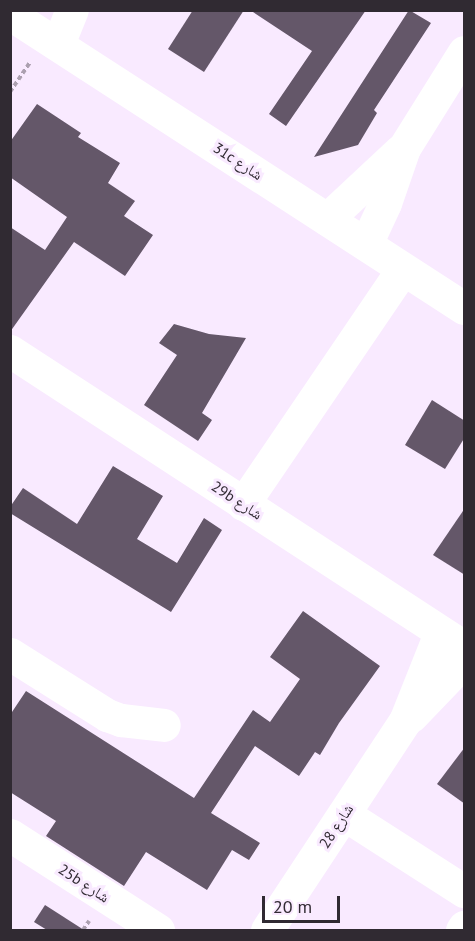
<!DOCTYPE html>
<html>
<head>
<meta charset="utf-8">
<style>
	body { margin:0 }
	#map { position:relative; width:475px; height:941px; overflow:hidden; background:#f9eaff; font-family:"PT Sans","Noto Naskh Arabic",sans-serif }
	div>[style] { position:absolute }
	.building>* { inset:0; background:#645769 }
	.path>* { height:4px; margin-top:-2px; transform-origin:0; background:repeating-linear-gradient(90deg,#aca0b0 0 4.5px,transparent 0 7.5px) }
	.minor>* { height:33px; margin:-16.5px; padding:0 16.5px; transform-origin:16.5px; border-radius:16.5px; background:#fff }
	span { translate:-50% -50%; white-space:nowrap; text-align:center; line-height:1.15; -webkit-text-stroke:6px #f9eaff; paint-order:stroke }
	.street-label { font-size:15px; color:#302a32 }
	.frame { position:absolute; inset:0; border:12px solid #302a32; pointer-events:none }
	.scale { position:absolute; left:262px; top:896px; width:78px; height:27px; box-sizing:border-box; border:3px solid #302a32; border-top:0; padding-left:8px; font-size:18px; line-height:21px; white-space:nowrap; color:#302a32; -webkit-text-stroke:4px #f9eaff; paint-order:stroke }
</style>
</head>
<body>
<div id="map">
	<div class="building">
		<div style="clip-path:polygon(193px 10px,244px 10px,204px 72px,168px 49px)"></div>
		<div style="clip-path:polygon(250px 10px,366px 10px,286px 126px,269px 114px,312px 51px)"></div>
		<div style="clip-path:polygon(409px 10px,431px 23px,374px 110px,377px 113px,358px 145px,314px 157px)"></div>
		<div style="clip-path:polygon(37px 104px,81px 133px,78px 137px,120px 163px,108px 183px,135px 201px,124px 216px,153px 235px,125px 276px,74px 242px,10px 332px,10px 227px,45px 250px,67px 217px,10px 177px,10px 142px)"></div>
		<div style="clip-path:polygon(174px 324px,209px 334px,246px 338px,202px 413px,212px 420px,198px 441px,144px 405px,177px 355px,159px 343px)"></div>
		<div style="clip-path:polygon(432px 400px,465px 421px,465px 437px,445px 469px,405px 445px)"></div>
		<div style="clip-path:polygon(113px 466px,163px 496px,137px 539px,177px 563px,204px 518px,222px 530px,171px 612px,10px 513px,10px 507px,23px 488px,77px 524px)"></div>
		<div style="clip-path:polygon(465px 508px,465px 575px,433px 555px)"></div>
		<div style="clip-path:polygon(303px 611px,380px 666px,339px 723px,320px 755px,315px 752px,299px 776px,255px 746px,211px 813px,260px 843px,249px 860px,232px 850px,207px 890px,146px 852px,124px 886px,46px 836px,56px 821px,10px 792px,10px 715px,26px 691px,194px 798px,253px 710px,270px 722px,300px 679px,270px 657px)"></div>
		<div style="clip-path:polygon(465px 747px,465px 804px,437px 784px)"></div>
		<div style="clip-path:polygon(45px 905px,84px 930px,47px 930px,34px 922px)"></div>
	</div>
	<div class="path">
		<div style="left:10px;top:92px;width:36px;rotate:-56deg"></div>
		<div style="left:83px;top:930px;width:11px;rotate:-56deg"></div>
	</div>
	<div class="minor">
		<div style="left:10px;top:14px;width:541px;rotate:32.93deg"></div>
		<div style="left:58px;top:44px;width:37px;rotate:-68deg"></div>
		<div style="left:327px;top:219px;width:100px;rotate:-43deg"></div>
		<div style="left:366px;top:244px;width:45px;rotate:-65.1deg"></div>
		<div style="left:385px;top:203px;width:58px;rotate:-70.9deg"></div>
		<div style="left:404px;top:148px;width:113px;rotate:-58deg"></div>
		<div style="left:10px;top:351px;width:542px;rotate:33.1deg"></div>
		<div style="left:243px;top:504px;width:284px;rotate:-55.8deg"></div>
		<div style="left:10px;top:654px;width:115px;rotate:32.2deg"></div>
		<div style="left:107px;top:715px;width:15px;rotate:20deg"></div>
		<div style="left:121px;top:720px;width:43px;rotate:6.6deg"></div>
		<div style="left:411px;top:716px;width:76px;rotate:-46.1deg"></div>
		<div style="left:344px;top:814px;width:143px;rotate:32.7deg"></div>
		<div style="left:10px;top:835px;width:176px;rotate:32.7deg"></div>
		<div style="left:267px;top:930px;width:250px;rotate:-56.6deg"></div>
		<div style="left:405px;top:721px;width:95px;rotate:-68.3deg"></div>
		<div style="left:462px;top:930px;width:4px;rotate:-56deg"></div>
	</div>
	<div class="street-label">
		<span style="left:238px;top:161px;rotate:33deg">31c شارع</span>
		<span style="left:237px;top:500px;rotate:33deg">29b شارع</span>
		<span style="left:336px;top:826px;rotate:-57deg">شارع 28</span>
		<span style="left:84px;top:883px;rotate:33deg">25b شارع</span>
	</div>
	<div class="frame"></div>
	<div class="scale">20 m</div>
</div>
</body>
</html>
